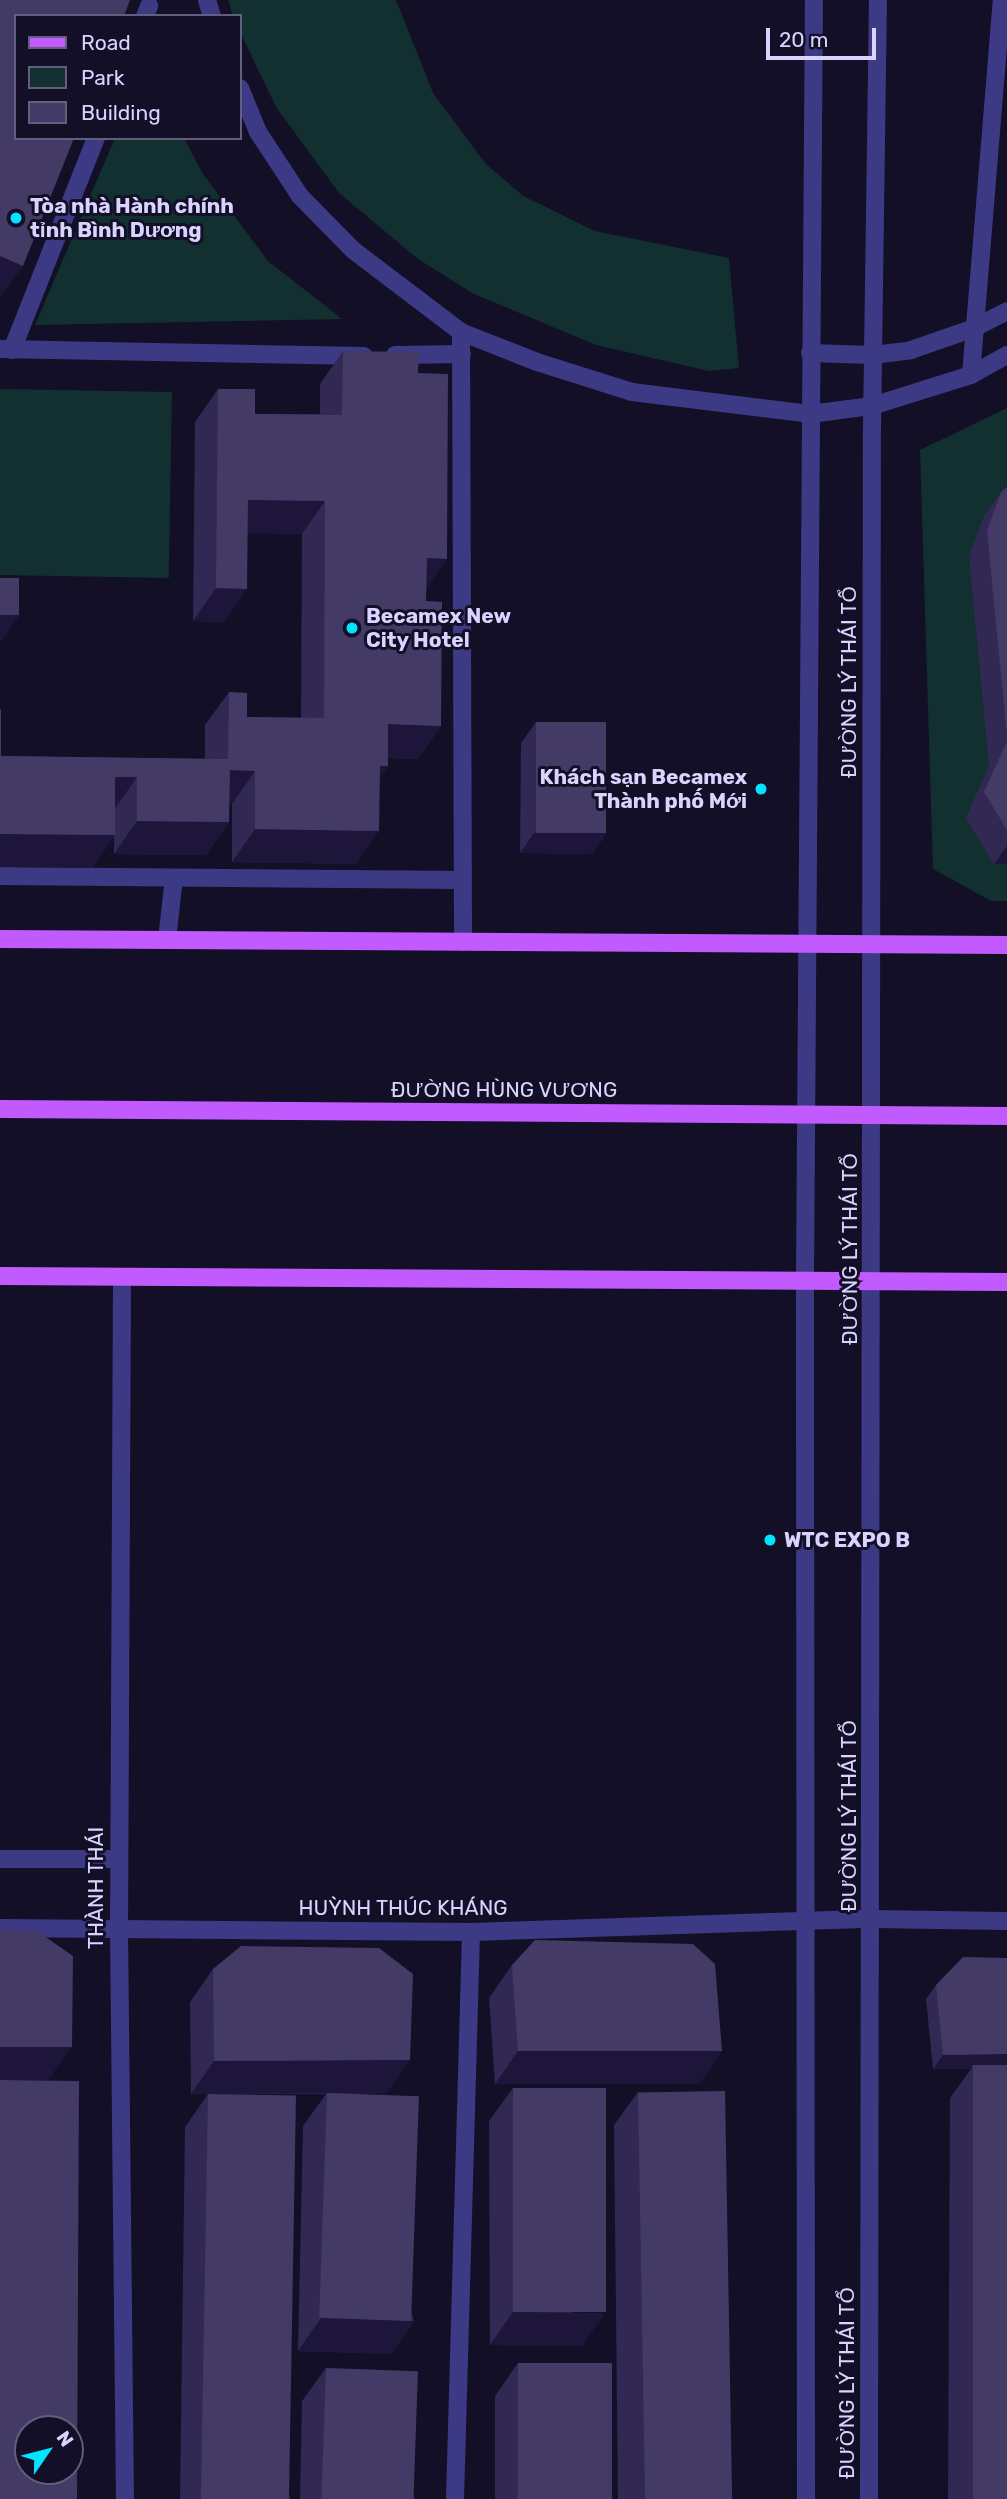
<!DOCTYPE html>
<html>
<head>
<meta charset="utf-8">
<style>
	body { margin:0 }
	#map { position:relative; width:1007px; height:2499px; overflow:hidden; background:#130f26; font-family:Rubik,sans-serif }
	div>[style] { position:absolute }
	.green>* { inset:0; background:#12302f; transform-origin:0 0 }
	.minor>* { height:18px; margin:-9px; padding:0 9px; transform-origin:9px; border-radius:9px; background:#3d3a85 }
	.major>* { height:18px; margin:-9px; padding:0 9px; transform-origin:9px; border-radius:9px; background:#c25bff }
	.wall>* { inset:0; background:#312854 }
	.shaded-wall>* { inset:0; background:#1d163a }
	.building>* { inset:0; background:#433a66; transform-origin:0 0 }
	.dots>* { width:19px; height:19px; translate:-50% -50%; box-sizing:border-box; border:4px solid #130f26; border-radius:50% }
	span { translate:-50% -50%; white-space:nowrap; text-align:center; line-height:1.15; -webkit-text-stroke:6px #130f26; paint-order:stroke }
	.poi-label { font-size:21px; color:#d9d4ff; font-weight:700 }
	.left { translate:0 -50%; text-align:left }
	.right { translate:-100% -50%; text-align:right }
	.street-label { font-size:21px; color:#d9d4ff }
	.legend { position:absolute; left:14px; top:14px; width:228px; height:126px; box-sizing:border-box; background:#130f26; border:2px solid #625e7d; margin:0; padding:9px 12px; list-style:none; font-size:21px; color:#d9d4ff }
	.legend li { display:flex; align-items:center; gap:14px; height:35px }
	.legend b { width:35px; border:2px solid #625e7d }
	.north { position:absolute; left:14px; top:2415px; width:70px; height:70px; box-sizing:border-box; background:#130f26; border:2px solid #625e7d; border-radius:50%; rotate:55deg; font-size:19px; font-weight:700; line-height:28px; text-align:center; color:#d9d4ff }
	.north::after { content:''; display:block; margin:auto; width:24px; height:32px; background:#00e5ff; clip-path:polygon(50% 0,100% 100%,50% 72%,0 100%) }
	.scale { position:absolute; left:766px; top:28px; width:110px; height:32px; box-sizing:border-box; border:4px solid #d9d4ff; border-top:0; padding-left:9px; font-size:21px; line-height:24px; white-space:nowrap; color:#d9d4ff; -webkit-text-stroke:5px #130f26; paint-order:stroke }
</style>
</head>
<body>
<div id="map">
	<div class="green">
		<div style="clip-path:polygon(228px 0,396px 0,433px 93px,485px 163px,523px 196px,595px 231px,729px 258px,739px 368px,709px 371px,596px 345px,474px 294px,418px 259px,339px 193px,276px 107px,240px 32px,240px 16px,233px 16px)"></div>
		<div style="clip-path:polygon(115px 138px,184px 138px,203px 174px,268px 261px,342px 319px,35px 325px)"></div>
		<div style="left:0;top:389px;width:172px;height:186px;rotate:1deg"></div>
		<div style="clip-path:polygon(1007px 408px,1007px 901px,991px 901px,933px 869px,920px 450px)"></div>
	</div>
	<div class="minor">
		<div style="left:207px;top:0;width:17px;rotate:73deg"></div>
		<div style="left:145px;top:16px;width:11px;rotate:-68deg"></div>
		<div style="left:240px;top:88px;width:48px;rotate:67.8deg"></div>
		<div style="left:258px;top:132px;width:77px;rotate:56.7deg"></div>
		<div style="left:300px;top:196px;width:76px;rotate:45.5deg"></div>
		<div style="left:353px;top:250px;width:136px;rotate:37.2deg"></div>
		<div style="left:461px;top:332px;width:82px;rotate:21.5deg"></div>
		<div style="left:537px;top:362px;width:100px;rotate:17.5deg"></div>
		<div style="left:632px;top:392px;width:179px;rotate:7deg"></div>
		<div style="left:810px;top:414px;width:63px;rotate:-7.4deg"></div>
		<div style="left:872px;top:406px;width:104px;rotate:-17.4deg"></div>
		<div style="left:971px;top:375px;width:41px;rotate:-29.1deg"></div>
		<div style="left:461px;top:332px;width:610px;rotate:89.81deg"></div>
		<div style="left:0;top:349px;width:364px;rotate:1.1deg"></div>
		<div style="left:12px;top:350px;width:228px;rotate:-68.4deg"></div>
		<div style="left:810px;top:353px;width:63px;rotate:1.8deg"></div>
		<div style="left:873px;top:355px;width:38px;rotate:-7deg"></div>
		<div style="left:911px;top:350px;width:67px;rotate:-19.2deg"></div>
		<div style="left:974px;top:328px;width:37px;rotate:-27deg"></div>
		<div style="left:395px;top:355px;width:67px;rotate:-0.9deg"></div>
		<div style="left:971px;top:375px;width:376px;rotate:-85.3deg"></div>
		<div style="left:0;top:876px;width:463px;rotate:0.5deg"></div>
		<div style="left:167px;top:940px;width:62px;rotate:-83.6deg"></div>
		<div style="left:122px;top:1277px;width:652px;rotate:90.26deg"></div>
		<div style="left:119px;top:1929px;width:570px;rotate:89.4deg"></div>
		<div style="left:0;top:1859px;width:119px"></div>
		<div style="left:0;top:1928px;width:471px;rotate:0.5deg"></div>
		<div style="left:471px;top:1932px;width:400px;rotate:-1.9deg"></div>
		<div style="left:871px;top:1919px;width:136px;rotate:0.8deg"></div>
		<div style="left:455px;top:2499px;width:567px;rotate:-88.38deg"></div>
		<div style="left:806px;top:2499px;width:1219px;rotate:-90.05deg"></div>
		<div style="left:805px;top:1280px;width:1280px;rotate:-89.6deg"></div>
		<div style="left:869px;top:2499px;width:2071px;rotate:-89.92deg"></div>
		<div style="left:872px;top:428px;width:428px;rotate:-89.2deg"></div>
	</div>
	<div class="major">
		<div style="left:0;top:939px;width:1007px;rotate:0.34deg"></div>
		<div style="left:0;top:1109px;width:1007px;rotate:0.4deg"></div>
		<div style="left:0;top:1276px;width:1007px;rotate:0.34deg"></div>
	</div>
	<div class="wall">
		<div style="clip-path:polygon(343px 351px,418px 373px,426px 601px,441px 726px,418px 759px,388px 758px,380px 778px,356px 864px,232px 862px,232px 804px,229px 804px,229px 822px,206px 855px,114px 854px,114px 836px,92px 868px,0 867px,0 709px,1px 756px,205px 759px,205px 725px,229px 692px,247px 717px,301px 718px,302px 534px,248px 533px,224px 622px,193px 621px,195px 422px,218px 389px,255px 414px,320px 414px,320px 384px)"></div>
		<div style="clip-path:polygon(1007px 487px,1007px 864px,994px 864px,966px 818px,989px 765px,969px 557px,983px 518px,1001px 492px)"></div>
		<div style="clip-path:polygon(536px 722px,593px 854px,520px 853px,521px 743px)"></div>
		<div style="clip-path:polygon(1007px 1958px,1007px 2499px,948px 2499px,950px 2098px,971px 2069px,933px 2069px,926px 1999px,936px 1985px)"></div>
		<div style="clip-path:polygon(512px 1965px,722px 2051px,699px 2084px,495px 2084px,489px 1998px)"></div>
		<div style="clip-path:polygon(213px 1969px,387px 2093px,343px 2094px,414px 2321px,391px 2354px,298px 2351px,303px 2126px,326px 2094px,191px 2094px,190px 2002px)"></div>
		<div style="clip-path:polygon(513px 2088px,582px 2346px,490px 2345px,489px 2121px)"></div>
		<div style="clip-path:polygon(638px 2092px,729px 2499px,618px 2499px,614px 2125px)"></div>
		<div style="clip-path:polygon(208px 2094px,290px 2499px,180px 2499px,185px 2127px)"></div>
		<div style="clip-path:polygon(518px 2363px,611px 2499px,495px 2499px,495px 2396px)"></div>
		<div style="clip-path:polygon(326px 2368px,415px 2499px,300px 2499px,302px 2401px)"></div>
	</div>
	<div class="shaded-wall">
		<div style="clip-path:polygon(0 256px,23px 266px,0 298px)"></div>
		<div style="clip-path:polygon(248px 500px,325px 501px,302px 534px,225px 533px)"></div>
		<div style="clip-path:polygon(427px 558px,447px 559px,424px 592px)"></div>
		<div style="clip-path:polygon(216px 588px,247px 589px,224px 622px,193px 621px)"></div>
		<div style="clip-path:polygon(0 615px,20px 615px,0 643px)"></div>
		<div style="clip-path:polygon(388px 724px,441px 726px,418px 759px,365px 757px)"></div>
		<div style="clip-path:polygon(380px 766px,388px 766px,365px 800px)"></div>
		<div style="clip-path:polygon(230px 770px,255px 771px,232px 804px,207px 803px)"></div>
		<div style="clip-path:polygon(115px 777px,137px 777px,114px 810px)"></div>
		<div style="clip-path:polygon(137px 821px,229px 822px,206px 855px,114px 854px)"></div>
		<div style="clip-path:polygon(255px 829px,379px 831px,356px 864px,232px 862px)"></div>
		<div style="clip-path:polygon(534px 833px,607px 833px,593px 854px,520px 853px)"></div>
		<div style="clip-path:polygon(0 834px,115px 835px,92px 868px,0 867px)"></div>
		<div style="clip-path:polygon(1007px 846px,1007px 864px,994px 864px)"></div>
		<div style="clip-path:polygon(0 2047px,72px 2047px,48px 2080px,0 2080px)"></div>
		<div style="clip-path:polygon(518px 2051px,722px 2051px,699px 2084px,495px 2084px)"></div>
		<div style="clip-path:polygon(1007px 2054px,1007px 2068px,973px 2065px,971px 2069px,933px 2069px,943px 2055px)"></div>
		<div style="clip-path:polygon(410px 2060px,387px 2093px,191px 2094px,214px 2061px)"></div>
		<div style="clip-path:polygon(513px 2312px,605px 2313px,582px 2346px,490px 2345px)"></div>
		<div style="clip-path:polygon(321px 2318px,414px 2321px,391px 2354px,298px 2351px)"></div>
	</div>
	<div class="building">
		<div style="clip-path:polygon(0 0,130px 0,124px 16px,16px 16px,16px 138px,74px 138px,23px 266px,0 256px)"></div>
		<div style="clip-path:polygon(343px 351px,419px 352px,418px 373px,448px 374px,447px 559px,427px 558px,426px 601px,442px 602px,441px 726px,388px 724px,388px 766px,380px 766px,379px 831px,255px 829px,255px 771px,230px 770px,229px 822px,137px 821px,137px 777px,115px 777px,115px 835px,0 834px,0 709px,1px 709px,1px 756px,228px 759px,229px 692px,247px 693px,247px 717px,324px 718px,325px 501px,248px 500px,247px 589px,216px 588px,218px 389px,255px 389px,255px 414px,342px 415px)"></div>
		<div style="clip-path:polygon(1007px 487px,1007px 736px,987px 531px,1001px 492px)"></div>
		<div style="left:0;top:578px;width:19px;height:37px"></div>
		<div style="left:536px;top:722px;width:70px;height:111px"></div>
		<div style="clip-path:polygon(1007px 741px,1007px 830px,984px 792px)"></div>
		<div style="clip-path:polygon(0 1930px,37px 1931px,73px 1956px,72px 2047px,0 2047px)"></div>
		<div style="clip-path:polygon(535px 1940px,693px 1944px,715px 1964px,722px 2051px,518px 2051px,512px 1965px)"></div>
		<div style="clip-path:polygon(241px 1946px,379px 1948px,413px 1974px,410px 2060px,214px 2061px,213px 1969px)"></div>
		<div style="clip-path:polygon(963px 1957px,1007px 1958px,1007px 2054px,943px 2055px,936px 1985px)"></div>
		<div style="left:973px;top:2065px;width:34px;height:434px"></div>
		<div style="clip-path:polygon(evenodd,0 2080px,79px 2081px,77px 2499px,0 2499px,0 2080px,28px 2429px,70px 2429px,70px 2471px,28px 2471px,28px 2429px)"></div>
		<div style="left:513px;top:2088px;width:93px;height:224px"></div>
		<div style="left:725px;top:2091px;width:408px;height:87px;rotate:89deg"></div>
		<div style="left:327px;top:2093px;width:92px;height:225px;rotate:2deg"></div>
		<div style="left:208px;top:2094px;width:88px;height:405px;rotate:1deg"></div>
		<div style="left:518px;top:2363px;width:94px;height:136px"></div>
		<div style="left:326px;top:2368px;width:92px;height:131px;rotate:2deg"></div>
	</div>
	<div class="dots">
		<div style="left:16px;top:218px;background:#00e5ff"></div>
		<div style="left:352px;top:628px;background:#00e5ff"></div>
		<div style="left:761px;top:789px;background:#00e5ff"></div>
		<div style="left:770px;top:1540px;background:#00e5ff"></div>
	</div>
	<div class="poi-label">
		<span class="left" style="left:30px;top:218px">Tòa nhà Hành chính<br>tỉnh Bình Dương</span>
		<span class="left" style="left:366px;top:628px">Becamex New<br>City Hotel</span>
		<span class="right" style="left:747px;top:789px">Khách sạn Becamex<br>Thành phố Mới</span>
		<span class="left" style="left:784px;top:1540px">WTC EXPO B</span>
	</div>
	<div class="street-label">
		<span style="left:849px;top:682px;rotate:-90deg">ĐƯỜNG LÝ THÁI TỔ</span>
		<span style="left:504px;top:1090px">ĐƯỜNG HÙNG VƯƠNG</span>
		<span style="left:850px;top:1249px;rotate:-90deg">ĐƯỜNG LÝ THÁI TỔ</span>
		<span style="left:849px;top:1816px;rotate:-90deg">ĐƯỜNG LÝ THÁI TỔ</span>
		<span style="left:96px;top:1888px;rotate:-90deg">THÀNH THÁI</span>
		<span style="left:403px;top:1908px">HUỲNH THÚC KHÁNG</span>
		<span style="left:847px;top:2383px;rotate:-90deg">ĐƯỜNG LÝ THÁI TỔ</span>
	</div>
	<ul class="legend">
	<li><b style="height:9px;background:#c25bff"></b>Road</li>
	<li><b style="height:19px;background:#12302f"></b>Park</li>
	<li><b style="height:19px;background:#433a66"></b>Building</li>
	</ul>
	<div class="north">N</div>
	<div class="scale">20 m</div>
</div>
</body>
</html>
